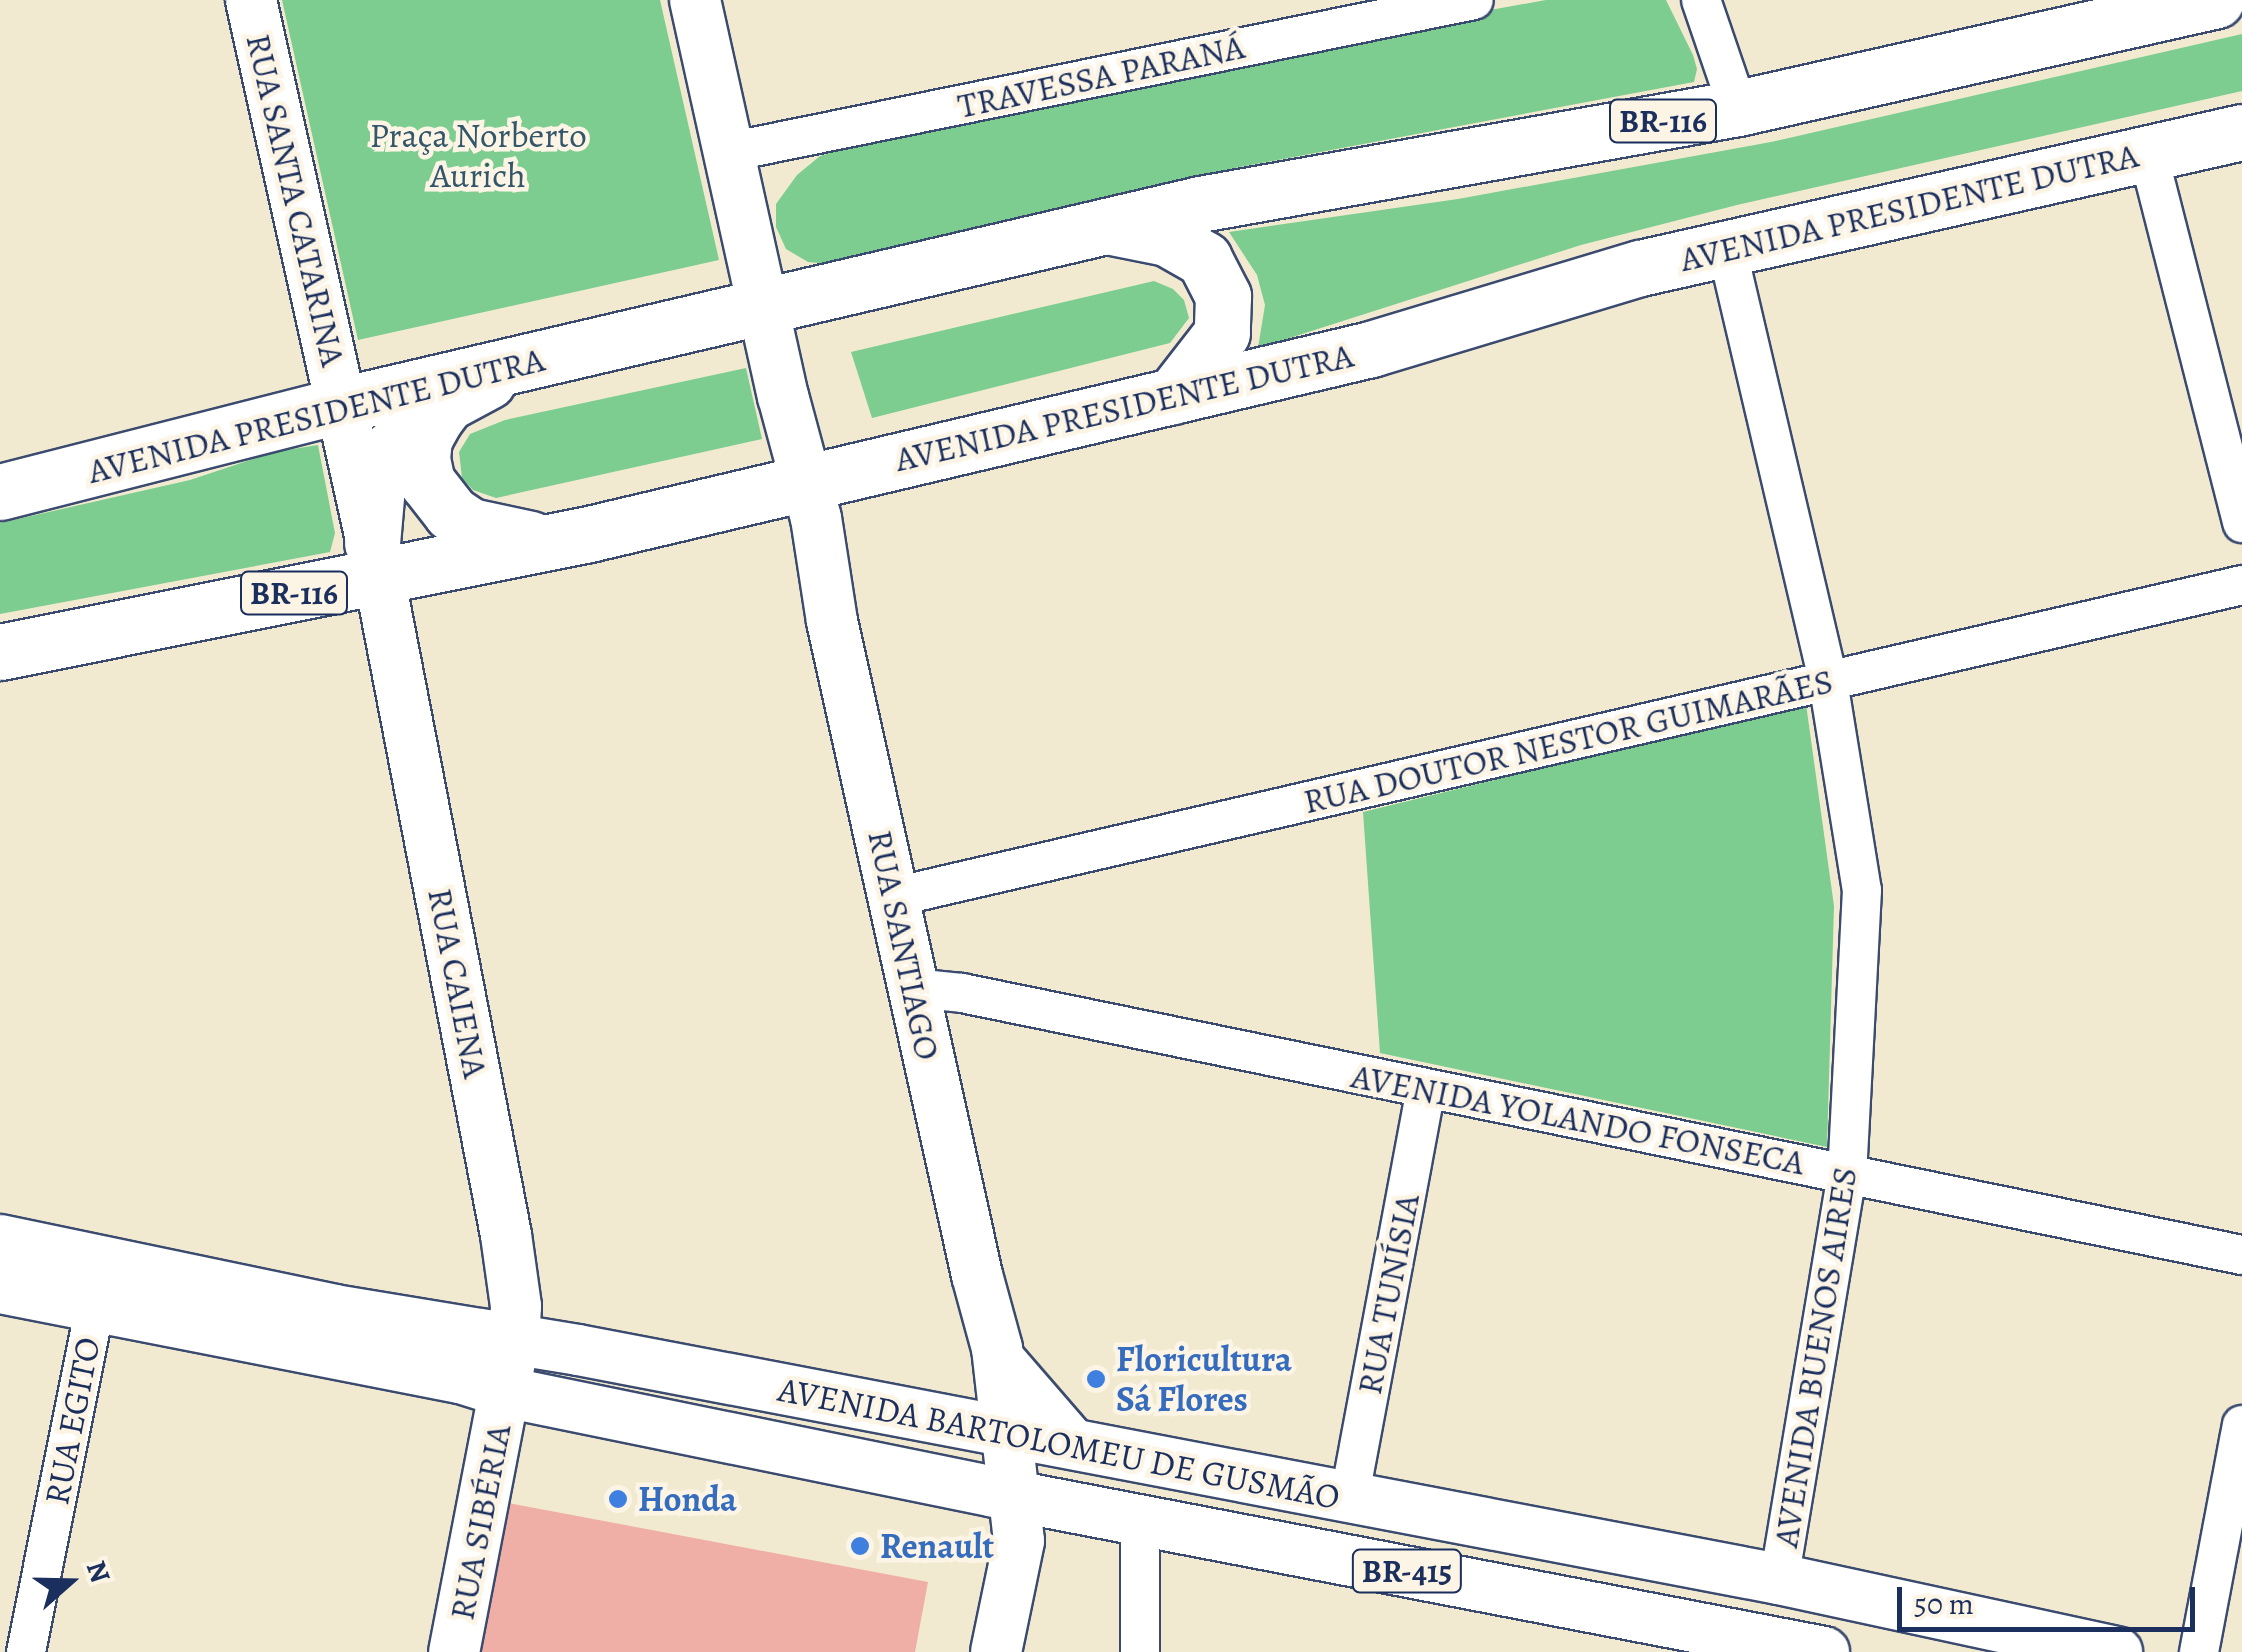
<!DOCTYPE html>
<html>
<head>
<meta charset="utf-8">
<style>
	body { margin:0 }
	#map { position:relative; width:2242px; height:1652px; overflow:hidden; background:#f2ead0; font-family:Alegreya,serif }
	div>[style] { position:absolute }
	.green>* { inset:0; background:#7ccd8f }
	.building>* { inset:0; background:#efaea6 }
	.roads { filter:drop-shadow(2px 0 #3b4b6f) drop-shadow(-2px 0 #3b4b6f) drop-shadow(0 2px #3b4b6f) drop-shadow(0 -2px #3b4b6f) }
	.minor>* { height:38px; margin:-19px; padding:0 19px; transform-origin:19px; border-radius:19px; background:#fff }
	.major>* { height:50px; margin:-25px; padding:0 25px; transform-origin:25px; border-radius:25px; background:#fff }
	.highway>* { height:55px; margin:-27.5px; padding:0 27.5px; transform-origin:27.5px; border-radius:27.5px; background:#fff }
	.dots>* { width:28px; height:28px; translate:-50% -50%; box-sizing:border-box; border:5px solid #fcf5e5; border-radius:50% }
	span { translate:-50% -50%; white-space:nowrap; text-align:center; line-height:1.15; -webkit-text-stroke:9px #fcf5e5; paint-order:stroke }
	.shield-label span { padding:2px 8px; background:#fcf5e5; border:2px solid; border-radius:8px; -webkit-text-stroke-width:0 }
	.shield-label { font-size:32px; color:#1b2f5e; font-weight:700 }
	.street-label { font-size:35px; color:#1b2f5e }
	.park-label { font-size:35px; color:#33566a }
	.shop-label { font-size:35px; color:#366cbe; font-weight:700 }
	.left { translate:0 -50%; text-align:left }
	.north { position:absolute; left:20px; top:1532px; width:100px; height:100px; -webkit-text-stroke:8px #fcf5e5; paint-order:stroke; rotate:70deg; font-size:28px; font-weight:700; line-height:40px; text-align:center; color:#1b2f5e }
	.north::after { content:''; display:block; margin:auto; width:35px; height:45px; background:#1b2f5e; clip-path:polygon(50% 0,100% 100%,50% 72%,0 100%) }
	.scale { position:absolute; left:1897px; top:1587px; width:298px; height:45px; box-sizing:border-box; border:5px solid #1b2f5e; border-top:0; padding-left:12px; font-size:30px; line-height:35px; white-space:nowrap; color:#1b2f5e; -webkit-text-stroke:8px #fcf5e5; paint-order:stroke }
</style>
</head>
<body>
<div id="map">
	<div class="green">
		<div style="clip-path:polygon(282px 0,660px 0,719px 260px,358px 340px)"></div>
		<div style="clip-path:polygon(1546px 0,1666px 0,1693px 55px,1697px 69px,1694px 82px,1235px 168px,831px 264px,808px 262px,786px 249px,776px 227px,776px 204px,797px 175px,820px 156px,853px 146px,1413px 24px)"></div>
		<div style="clip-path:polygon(2242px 34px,2242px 91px,1737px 205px,1581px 245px,1258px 348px,1265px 305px,1257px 275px,1229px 232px,1458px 199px,1771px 142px)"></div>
		<div style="clip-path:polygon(1154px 281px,1173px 289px,1184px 300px,1189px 318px,1170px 343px,872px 418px,851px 352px)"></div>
		<div style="clip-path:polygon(746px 368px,762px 439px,496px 498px,473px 490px,462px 478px,459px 452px,470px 434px,505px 420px)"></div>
		<div style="clip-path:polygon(318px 445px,335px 533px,330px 552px,0 614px,0 523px,190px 480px,274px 452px)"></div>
		<div style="clip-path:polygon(1806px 704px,1834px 906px,1827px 1147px,1380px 1053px,1363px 812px)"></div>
	</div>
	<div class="building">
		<div style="clip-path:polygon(503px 1502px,928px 1582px,915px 1652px,476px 1652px)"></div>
	</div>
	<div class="roads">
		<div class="minor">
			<div style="left:1701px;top:0;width:114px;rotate:71.1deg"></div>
			<div style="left:729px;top:152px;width:760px;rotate:-11.53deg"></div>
			<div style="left:2148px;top:153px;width:382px;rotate:75.7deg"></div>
			<div style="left:1727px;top:249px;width:444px;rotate:76.8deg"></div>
			<div style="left:1828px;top:681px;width:212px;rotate:80.8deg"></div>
			<div style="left:1862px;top:890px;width:284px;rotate:93deg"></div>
			<div style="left:1847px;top:1174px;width:411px;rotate:99.5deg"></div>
			<div style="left:894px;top:897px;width:1384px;rotate:-13.03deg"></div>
			<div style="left:914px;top:988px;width:48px;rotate:5.9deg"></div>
			<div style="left:962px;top:993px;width:1307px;rotate:11.57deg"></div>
			<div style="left:997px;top:1348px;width:130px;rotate:49.1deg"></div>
			<div style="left:1349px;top:1500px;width:418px;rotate:-79.4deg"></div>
			<div style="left:26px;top:1652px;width:351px;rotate:-78.7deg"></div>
			<div style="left:1140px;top:1652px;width:133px;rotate:-90deg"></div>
			<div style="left:2199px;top:1652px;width:231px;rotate:-79.3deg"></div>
		</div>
		<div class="major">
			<div style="left:251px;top:0;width:590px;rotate:77.47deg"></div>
			<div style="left:379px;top:576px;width:671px;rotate:79.09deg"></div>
			<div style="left:506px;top:1235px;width:72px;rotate:82deg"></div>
			<div style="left:516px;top:1306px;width:35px;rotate:93deg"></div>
			<div style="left:514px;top:1341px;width:317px;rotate:100.9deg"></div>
			<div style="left:695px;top:0;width:406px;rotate:77.5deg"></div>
			<div style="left:783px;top:396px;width:126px;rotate:74.9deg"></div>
			<div style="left:816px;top:518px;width:104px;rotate:81.2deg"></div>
			<div style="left:832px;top:621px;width:670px;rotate:77.5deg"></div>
			<div style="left:977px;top:1275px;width:76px;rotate:74.7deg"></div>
			<div style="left:997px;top:1348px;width:194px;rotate:83.5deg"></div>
			<div style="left:1019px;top:1541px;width:113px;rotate:101.7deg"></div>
			<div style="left:0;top:1240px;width:341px;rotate:11.8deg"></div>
			<div style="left:334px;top:1310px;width:247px;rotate:9.3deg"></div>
			<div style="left:578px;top:1350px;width:1223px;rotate:10.8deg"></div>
			<div style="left:1779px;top:1579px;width:346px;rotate:12.2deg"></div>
			<div style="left:0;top:1288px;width:469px;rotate:11.1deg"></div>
			<div style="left:460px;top:1378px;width:47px;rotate:17.3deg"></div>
			<div style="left:505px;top:1392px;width:520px;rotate:11.55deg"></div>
			<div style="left:1014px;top:1496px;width:825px;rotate:10.9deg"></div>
		</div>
		<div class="highway">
			<div style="left:1112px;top:227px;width:56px;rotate:11.3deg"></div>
			<div style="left:1167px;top:238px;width:43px;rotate:29.6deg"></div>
			<div style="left:1204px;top:259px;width:42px;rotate:62.8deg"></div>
			<div style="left:1223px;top:296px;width:37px;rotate:92deg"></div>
			<div style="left:1222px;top:333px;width:80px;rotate:127.9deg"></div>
			<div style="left:488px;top:381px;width:47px;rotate:151.8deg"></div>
			<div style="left:447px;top:403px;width:20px;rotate:127deg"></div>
			<div style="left:435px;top:419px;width:23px;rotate:119deg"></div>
			<div style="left:424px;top:439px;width:20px;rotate:96deg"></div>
			<div style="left:422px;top:459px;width:24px;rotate:78deg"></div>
			<div style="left:427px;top:482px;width:39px;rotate:52deg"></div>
			<div style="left:451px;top:513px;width:23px;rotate:34deg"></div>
			<div style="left:470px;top:526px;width:62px;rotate:12deg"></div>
			<div style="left:0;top:492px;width:348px;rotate:-14.3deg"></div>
			<div style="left:337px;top:406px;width:886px;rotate:-13.17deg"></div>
			<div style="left:1200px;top:204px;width:546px;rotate:-10.12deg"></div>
			<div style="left:1738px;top:108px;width:490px;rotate:-12.7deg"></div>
			<div style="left:372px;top:543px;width:69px;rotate:-85deg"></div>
			<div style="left:378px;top:474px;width:26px;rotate:-65deg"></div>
			<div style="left:389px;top:450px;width:62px;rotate:-40.4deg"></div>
			<div style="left:0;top:652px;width:601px;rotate:-11.33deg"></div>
			<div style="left:589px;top:534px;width:804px;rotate:-13.31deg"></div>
			<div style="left:1371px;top:349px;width:281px;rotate:-16.8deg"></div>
			<div style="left:1640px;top:268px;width:617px;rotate:-12.73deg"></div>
		</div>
	</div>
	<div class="dots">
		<div style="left:1096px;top:1379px;background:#3f7fe0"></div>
		<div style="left:618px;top:1499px;background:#3f7fe0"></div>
		<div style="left:860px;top:1546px;background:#3f7fe0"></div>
	</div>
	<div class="shield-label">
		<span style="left:1663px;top:121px">BR-116</span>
		<span style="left:294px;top:593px">BR-116</span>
		<span style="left:1407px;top:1571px">BR-415</span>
	</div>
	<div class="street-label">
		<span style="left:1101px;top:76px;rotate:-12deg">TRAVESSA PARANÁ</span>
		<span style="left:296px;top:200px;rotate:77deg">RUA SANTA CATARINA</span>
		<span style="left:1909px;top:207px;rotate:-13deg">AVENIDA PRESIDENTE DUTRA</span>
		<span style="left:1124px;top:407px;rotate:-13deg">AVENIDA PRESIDENTE DUTRA</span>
		<span style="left:316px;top:415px;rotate:-14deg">AVENIDA PRESIDENTE DUTRA</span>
		<span style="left:1568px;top:741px;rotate:-13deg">RUA DOUTOR NESTOR GUIMARÃES</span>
		<span style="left:904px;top:945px;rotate:78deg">RUA SANTIAGO</span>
		<span style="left:458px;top:983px;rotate:79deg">RUA CAIENA</span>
		<span style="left:1578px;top:1119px;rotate:11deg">AVENIDA YOLANDO FONSECA</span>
		<span style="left:1388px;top:1294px;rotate:-79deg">RUA TUNÍSIA</span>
		<span style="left:1815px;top:1357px;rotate:-81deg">AVENIDA BUENOS AIRES</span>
		<span style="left:72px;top:1421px;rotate:-79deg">RUA EGITO</span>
		<span style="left:1059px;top:1443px;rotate:11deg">AVENIDA BARTOLOMEU DE GUSMÃO</span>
		<span style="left:480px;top:1522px;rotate:-79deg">RUA SIBÉRIA</span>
	</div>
	<div class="park-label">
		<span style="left:478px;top:155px">Praça Norberto<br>Aurich</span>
	</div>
	<div class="shop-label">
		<span class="left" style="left:1116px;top:1379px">Floricultura<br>Sá Flores</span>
		<span class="left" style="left:638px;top:1499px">Honda</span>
		<span class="left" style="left:880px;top:1546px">Renault</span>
	</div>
	<div class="north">N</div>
	<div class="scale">50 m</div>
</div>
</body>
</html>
